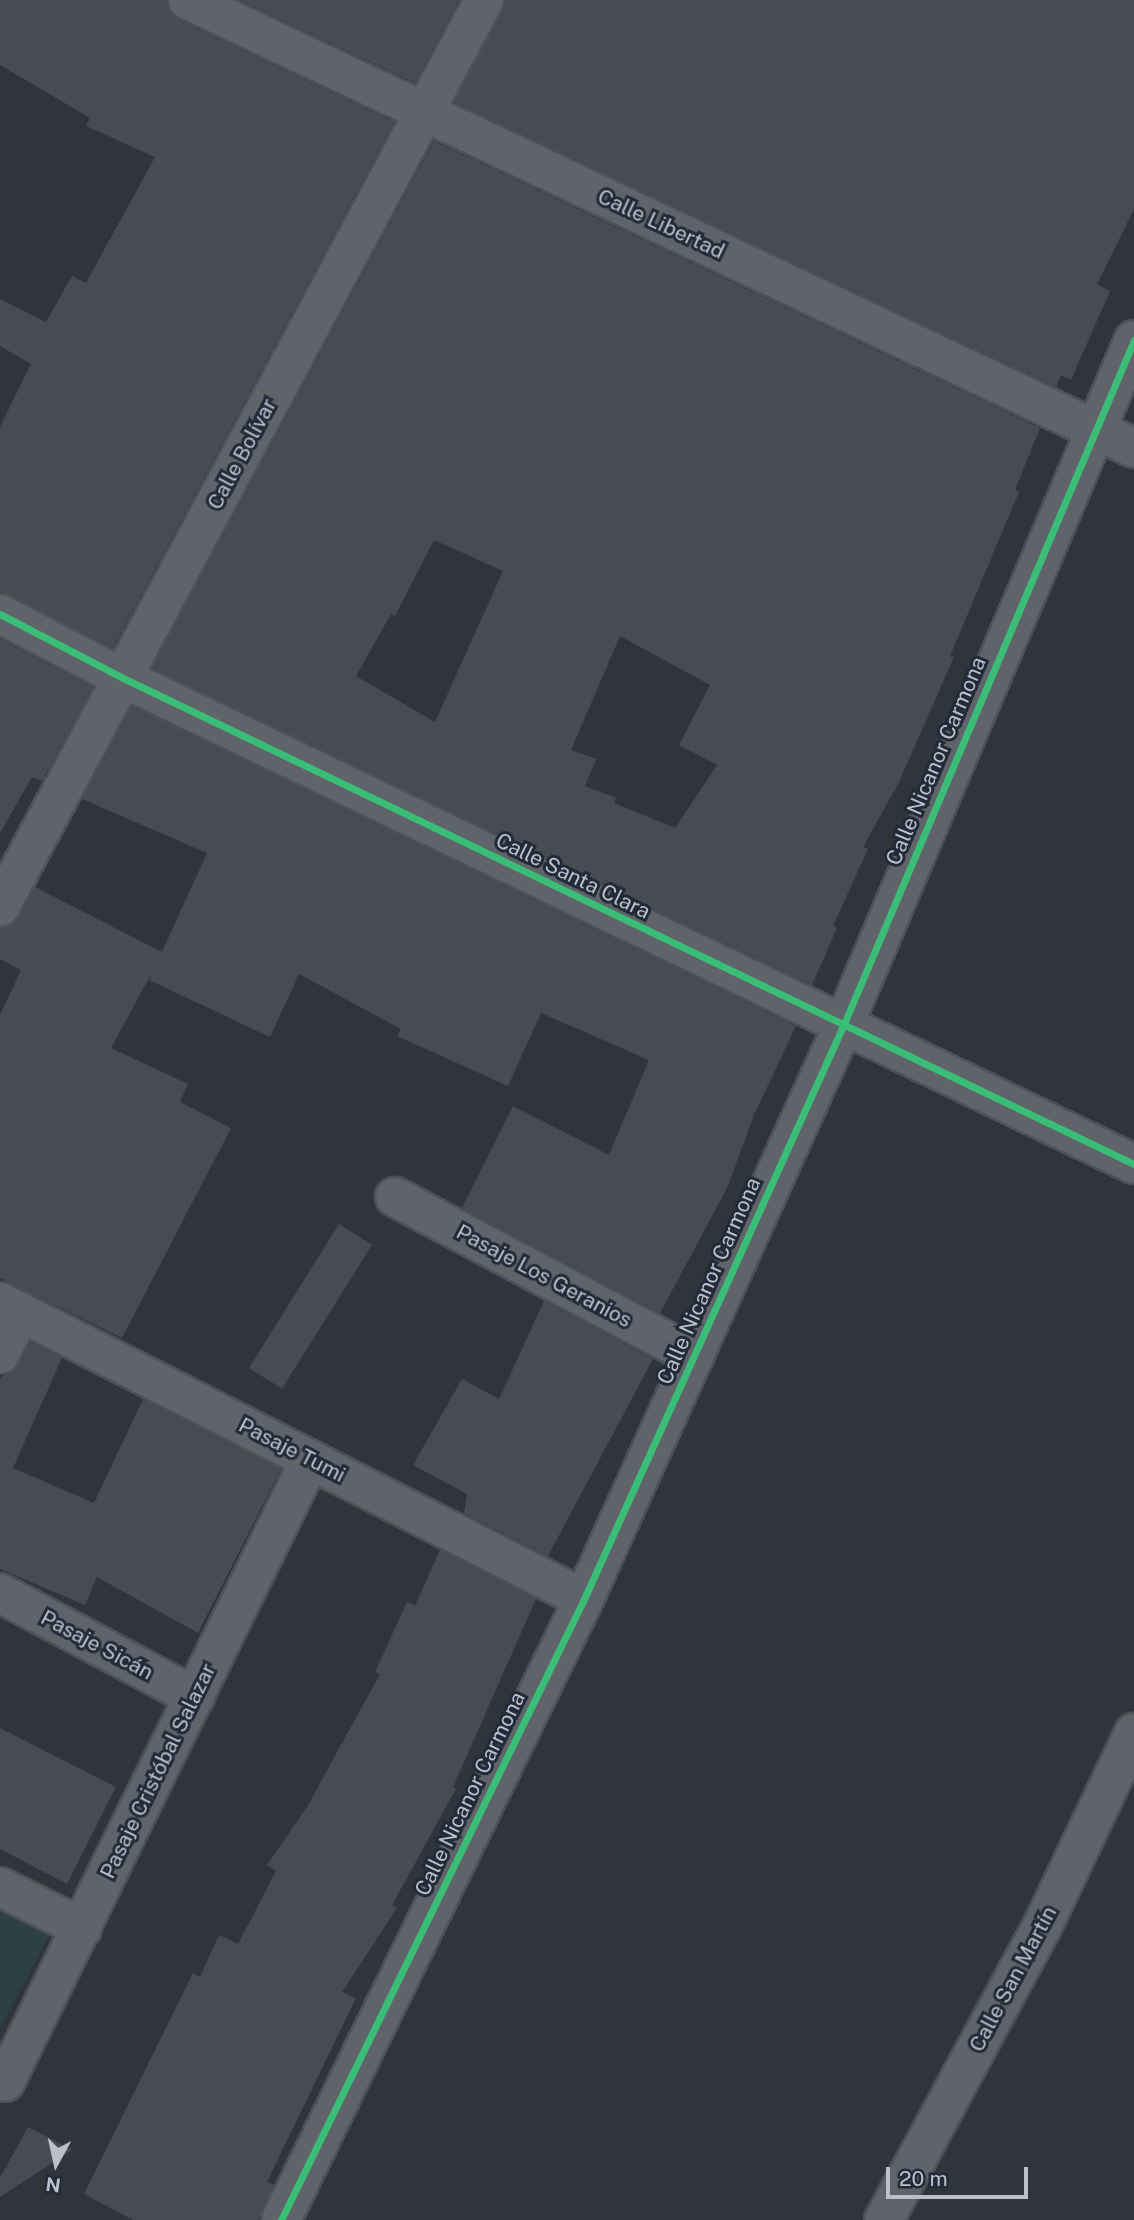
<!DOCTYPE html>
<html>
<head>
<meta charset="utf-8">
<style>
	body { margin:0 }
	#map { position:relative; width:1134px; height:2220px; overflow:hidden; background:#30353c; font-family:"Public Sans",sans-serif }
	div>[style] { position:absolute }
	.green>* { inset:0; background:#2d4043 }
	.building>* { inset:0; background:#484c52; transform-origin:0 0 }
	.roads { filter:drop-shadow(2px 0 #4e5157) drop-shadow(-2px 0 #4e5157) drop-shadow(0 2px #4e5157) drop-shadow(0 -2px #4e5157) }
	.minor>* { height:38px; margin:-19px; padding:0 19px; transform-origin:19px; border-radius:19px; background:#60636a }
	.tertiary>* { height:38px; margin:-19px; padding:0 19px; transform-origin:19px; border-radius:19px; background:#60636a }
	.cycleway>* { height:7px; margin:-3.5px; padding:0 3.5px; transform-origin:3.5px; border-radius:3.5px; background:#3abd76 }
	span { translate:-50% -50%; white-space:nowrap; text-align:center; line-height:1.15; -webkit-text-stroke:6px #222b37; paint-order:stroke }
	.street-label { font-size:21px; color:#bbc1cb }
	.north { position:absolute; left:21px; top:2129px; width:70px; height:70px; -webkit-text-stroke:5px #222b37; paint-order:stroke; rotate:188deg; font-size:19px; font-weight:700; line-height:28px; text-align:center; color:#bbc1cb }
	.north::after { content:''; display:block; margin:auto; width:24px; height:32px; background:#bbc1cb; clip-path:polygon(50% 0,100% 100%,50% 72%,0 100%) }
	.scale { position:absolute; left:886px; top:2167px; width:142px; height:32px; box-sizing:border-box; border:4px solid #bbc1cb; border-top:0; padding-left:9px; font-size:21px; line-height:24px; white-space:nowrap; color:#bbc1cb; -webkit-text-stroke:5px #222b37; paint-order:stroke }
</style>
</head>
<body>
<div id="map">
	<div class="green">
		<div style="clip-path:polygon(0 1907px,49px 1935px,0 2028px)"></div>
	</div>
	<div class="building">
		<div style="clip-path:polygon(0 0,166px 0,179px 20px,394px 122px,113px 648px,0 592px,0 427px,31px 364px,0 346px,0 299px,46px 322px,72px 276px,86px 283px,155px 157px,86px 126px,90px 118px,0 65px)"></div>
		<div style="clip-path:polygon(239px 0,459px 0,415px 83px)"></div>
		<div style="clip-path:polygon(506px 0,1134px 0,1134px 209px,1097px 284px,1110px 291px,1071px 380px,1061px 375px,1056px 387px,454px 102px)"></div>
		<div style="clip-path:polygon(evenodd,434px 141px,1040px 428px,1015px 490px,1019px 492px,950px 656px,954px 657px,898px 784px,863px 847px,868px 849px,833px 926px,837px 928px,812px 985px,152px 668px,434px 141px,434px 540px,503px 571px,435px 722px,356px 676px,391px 614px,395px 616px,434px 540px,434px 141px,620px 636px,710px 685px,679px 745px,717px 765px,675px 828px,614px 803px,616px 798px,585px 786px,596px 759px,571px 750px,620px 636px)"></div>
		<div style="clip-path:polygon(0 639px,93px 687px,42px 781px,32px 777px,0 833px)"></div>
		<div style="clip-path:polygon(132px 706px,796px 1026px,754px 1115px,727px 1188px,660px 1313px,462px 1208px,513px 1106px,609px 1155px,649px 1060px,541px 1013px,508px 1086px,397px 1036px,401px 1029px,299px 974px,270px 1037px,149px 980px,154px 969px,111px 1048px,188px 1084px,180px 1102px,231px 1128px,122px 1338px,0 1278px,0 1015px,21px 970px,0 959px,0 929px,19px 918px,35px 887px,162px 952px,207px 853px,82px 799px)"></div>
		<div style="left:339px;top:1224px;width:39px;height:170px;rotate:32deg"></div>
		<div style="clip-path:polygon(544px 1301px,653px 1359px,548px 1556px,464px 1513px,467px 1494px,413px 1465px,462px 1379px,499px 1399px)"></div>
		<div style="clip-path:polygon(30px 1342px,62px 1358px,13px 1468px,94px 1503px,143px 1399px,281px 1469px,198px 1633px,97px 1577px,85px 1605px,0 1569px,0 1378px,19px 1364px)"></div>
		<div style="clip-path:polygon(440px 1550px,536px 1599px,453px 1787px,456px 1789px,392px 1905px,397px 1908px,342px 1992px,356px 1998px,267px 2182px,274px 2185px,258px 2220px,133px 2220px,84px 2194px,193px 1973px,200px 1977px,219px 1935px,238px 1944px,276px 1871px,267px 1865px,307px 1807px,380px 1674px,375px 1672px,407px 1602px,415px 1606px)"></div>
		<div style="clip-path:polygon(0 1728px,116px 1787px,67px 1884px,0 1849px)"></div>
		<div style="clip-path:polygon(28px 2127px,72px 2150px,0 2197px,0 2178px)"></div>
	</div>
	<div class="roads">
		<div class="minor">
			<div style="left:188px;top:0;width:1047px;rotate:25.34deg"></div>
			<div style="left:0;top:614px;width:136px;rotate:27.5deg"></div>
			<div style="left:121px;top:677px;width:1124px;rotate:25.68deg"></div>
			<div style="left:395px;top:1197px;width:339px;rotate:28deg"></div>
			<div style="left:0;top:1302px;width:655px;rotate:26.96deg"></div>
			<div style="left:0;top:1354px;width:47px;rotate:-63.4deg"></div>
			<div style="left:0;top:1593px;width:221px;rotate:28.1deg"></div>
			<div style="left:0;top:1887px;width:92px;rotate:26.6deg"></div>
			<div style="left:5px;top:2082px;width:693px;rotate:-63.88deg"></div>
			<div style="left:884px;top:2220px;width:333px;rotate:-61.7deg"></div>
			<div style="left:1042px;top:1927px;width:215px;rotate:-64.6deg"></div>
		</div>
		<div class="tertiary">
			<div style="left:0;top:907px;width:1028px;rotate:-61.91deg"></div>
			<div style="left:281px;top:2220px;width:691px;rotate:-63.99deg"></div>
			<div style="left:584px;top:1599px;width:629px;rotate:-65.68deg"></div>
			<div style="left:843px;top:1026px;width:745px;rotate:-67.01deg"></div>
		</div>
	</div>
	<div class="cycleway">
		<div style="left:0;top:614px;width:136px;rotate:27.5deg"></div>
		<div style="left:121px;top:677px;width:1124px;rotate:25.68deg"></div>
		<div style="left:281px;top:2220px;width:691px;rotate:-63.99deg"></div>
		<div style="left:584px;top:1599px;width:629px;rotate:-65.68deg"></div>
		<div style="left:843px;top:1026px;width:745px;rotate:-67.01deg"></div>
	</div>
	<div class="street-label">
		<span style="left:661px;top:224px;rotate:25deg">Calle Libertad</span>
		<span style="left:242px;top:454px;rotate:-62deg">Calle Bolívar</span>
		<span style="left:936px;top:761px;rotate:-67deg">Calle Nicanor Carmona</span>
		<span style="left:573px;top:876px;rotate:26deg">Calle Santa Clara</span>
		<span style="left:544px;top:1276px;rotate:28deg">Pasaje Los Geranios</span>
		<span style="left:709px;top:1281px;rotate:-66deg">Calle Nicanor Carmona</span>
		<span style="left:292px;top:1450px;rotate:27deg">Pasaje Tumi</span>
		<span style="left:97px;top:1645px;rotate:28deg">Pasaje Sicán</span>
		<span style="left:158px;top:1771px;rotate:-64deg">Pasaje Cristóbal Salazar</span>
		<span style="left:470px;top:1794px;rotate:-64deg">Calle Nicanor Carmona</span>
		<span style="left:1013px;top:1979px;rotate:-62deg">Calle San Martín</span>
	</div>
	<div class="north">N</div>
	<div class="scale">20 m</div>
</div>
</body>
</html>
